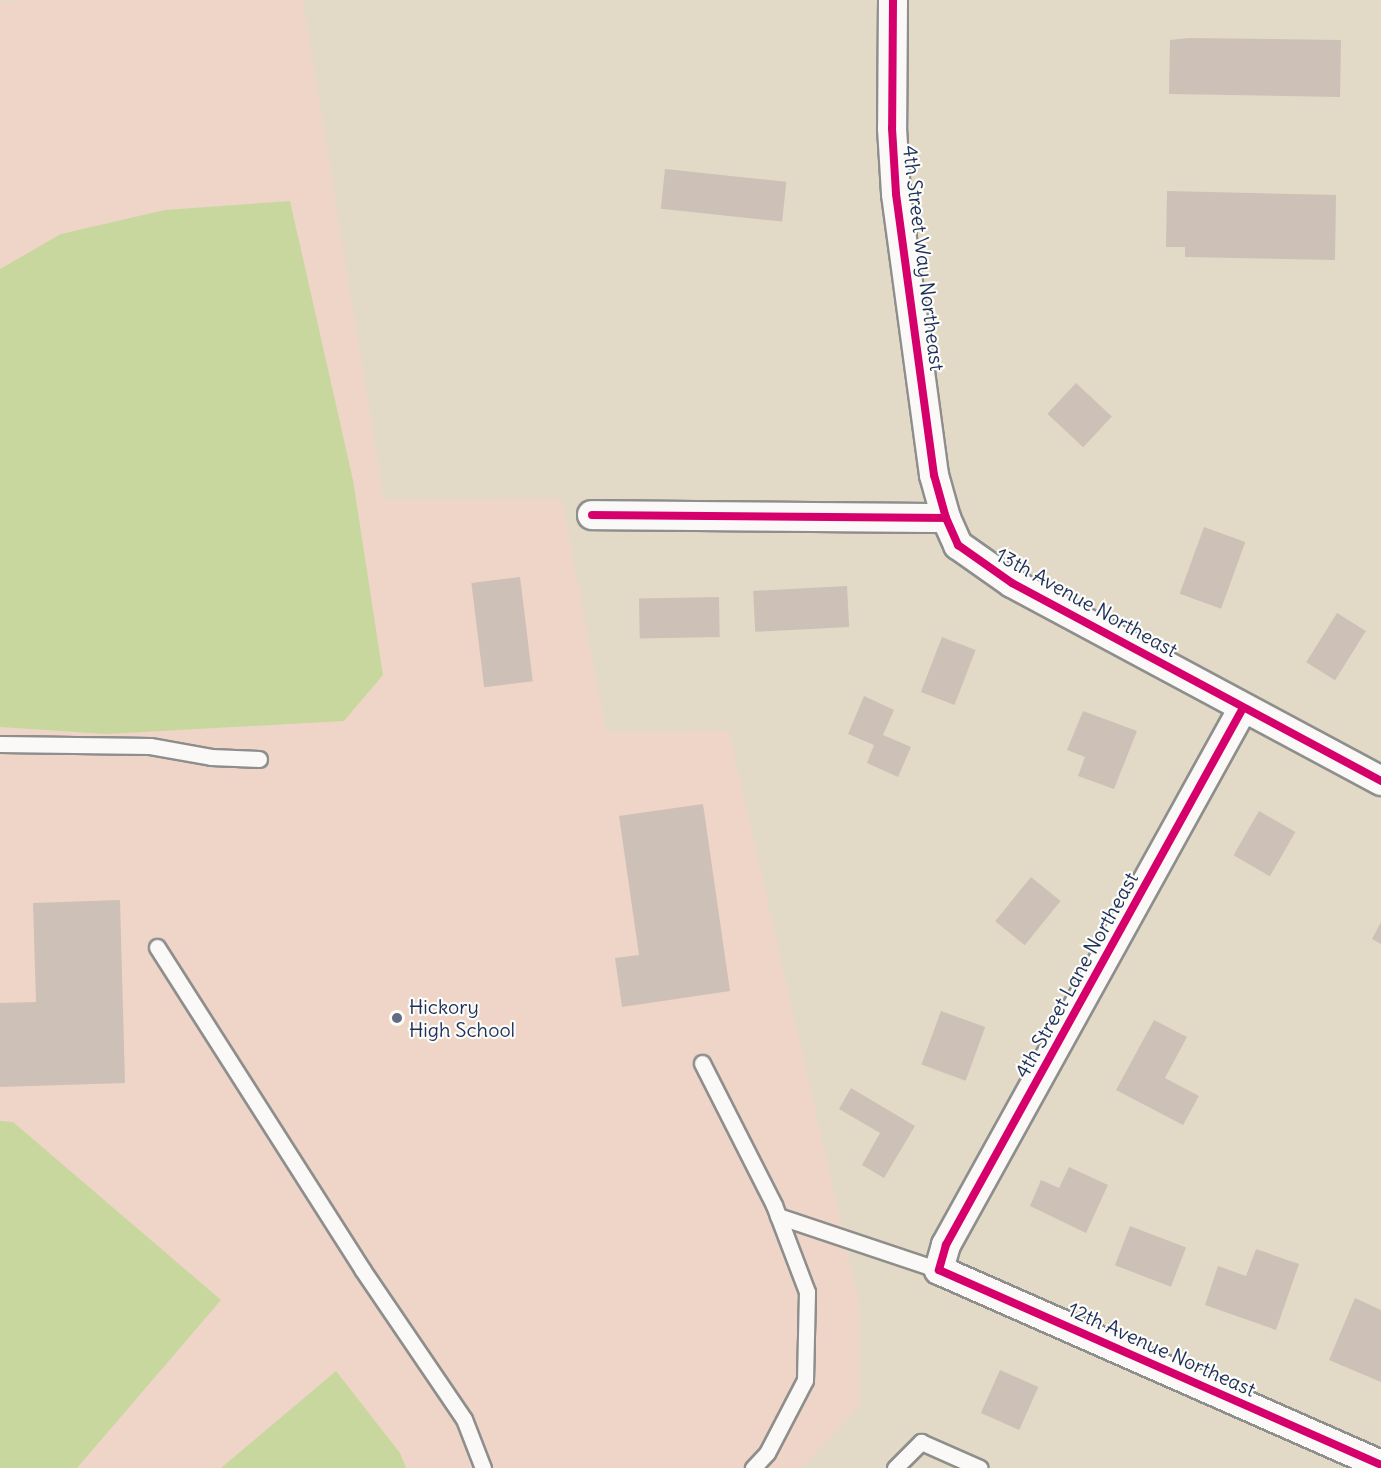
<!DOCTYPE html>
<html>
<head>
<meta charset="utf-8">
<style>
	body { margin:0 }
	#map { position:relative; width:1381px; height:1468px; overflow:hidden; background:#e2dac7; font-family:Delius,sans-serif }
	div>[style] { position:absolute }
	.built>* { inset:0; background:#eed5c8 }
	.green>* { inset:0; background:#c8d79e }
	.building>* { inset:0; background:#cdc0b6; transform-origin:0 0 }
	.roads { filter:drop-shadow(2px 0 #8e8e8c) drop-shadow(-2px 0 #8e8e8c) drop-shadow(0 2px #8e8e8c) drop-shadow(0 -2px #8e8e8c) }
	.service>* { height:15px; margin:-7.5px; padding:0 7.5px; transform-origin:7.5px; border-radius:7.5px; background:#fbf9f7 }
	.minor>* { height:28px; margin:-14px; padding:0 14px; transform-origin:14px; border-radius:14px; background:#fbf9f7 }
	.cycleway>* { height:8px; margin:-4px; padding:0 4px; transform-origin:4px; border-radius:4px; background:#d6006c }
	.dots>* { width:16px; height:16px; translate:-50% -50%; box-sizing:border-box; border:3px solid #fdfcf7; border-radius:50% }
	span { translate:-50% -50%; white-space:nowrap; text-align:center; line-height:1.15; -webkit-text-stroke:4.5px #fdfcf7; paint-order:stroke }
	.street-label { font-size:20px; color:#1b2f5e }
	.poi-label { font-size:20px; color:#1b2f5e }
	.left { translate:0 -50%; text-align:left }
</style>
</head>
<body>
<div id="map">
	<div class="built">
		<div style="clip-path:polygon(29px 0,303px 0,384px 500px,562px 499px,606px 732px,729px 731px,859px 1302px,859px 1406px,802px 1468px,0 1468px,0 2px)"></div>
	</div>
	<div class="green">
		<div style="clip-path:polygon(290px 201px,353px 480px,383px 675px,344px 721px,106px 734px,0 727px,0 269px,61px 234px,165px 210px)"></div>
		<div style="clip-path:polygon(0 1121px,13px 1122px,221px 1300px,77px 1468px,0 1468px)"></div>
		<div style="clip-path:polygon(336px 1371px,400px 1453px,406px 1468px,221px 1468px)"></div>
	</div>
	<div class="building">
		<div style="clip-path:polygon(1189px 38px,1341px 40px,1340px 97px,1169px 94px,1170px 40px)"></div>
		<div style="left:665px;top:169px;width:122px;height:40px;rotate:6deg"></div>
		<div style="clip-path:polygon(1167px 191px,1336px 195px,1335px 260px,1185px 257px,1185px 247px,1166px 247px)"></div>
		<div style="left:1076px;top:383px;width:49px;height:42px;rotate:43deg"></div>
		<div style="left:1204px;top:527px;width:44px;height:71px;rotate:20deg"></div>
		<div style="left:520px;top:577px;width:105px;height:49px;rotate:83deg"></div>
		<div style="left:847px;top:586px;width:41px;height:94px;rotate:87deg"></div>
		<div style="left:719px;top:597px;width:40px;height:80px;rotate:89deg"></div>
		<div style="left:1337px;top:613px;width:34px;height:58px;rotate:32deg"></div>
		<div style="left:942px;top:637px;width:36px;height:59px;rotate:21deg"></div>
		<div style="clip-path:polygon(864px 696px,894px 710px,883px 735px,911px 747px,898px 777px,867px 763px,874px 745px,848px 734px)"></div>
		<div style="clip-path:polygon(1083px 711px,1137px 731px,1114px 789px,1078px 776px,1085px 757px,1067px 750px)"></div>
		<div style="clip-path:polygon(703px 804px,730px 991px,622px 1007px,615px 958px,639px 955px,619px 816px)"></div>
		<div style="left:1259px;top:811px;width:42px;height:51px;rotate:30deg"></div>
		<div style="left:1031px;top:877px;width:38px;height:57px;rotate:39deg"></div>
		<div style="clip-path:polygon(120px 900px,125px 1083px,0 1087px,0 1003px,36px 1002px,33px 903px)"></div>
		<div style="clip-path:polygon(1381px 922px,1381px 944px,1372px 939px)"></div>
		<div style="left:941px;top:1011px;width:47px;height:57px;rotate:20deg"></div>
		<div style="clip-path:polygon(1154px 1020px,1187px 1037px,1165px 1078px,1199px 1096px,1183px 1125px,1116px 1090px)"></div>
		<div style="clip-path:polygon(851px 1088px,915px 1126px,884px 1178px,862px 1165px,880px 1133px,839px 1109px)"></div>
		<div style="clip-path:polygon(1069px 1167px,1108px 1185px,1086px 1233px,1030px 1206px,1041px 1180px,1059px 1188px)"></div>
		<div style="left:1130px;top:1226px;width:60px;height:42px;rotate:21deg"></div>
		<div style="clip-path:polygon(1256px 1249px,1299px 1264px,1276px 1330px,1205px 1305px,1218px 1266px,1246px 1276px)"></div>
		<div style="clip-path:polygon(1355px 1298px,1381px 1310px,1381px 1382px,1329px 1360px)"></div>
		<div style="left:1000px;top:1370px;width:42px;height:47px;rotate:24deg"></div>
	</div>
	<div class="roads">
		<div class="service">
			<div style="left:0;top:744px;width:150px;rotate:0.8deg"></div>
			<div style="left:150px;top:746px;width:62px;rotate:10.2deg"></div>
			<div style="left:211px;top:757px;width:48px;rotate:2.4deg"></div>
			<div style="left:157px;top:947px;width:382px;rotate:57.5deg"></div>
			<div style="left:362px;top:1269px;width:181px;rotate:55.8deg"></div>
			<div style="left:464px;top:1419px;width:53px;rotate:68.8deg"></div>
			<div style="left:702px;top:1063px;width:159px;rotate:63.1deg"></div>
			<div style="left:774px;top:1205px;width:93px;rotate:69.2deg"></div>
			<div style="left:807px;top:1292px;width:88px;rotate:91.3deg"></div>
			<div style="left:805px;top:1380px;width:82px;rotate:117.5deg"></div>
			<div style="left:767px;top:1453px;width:21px;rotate:133deg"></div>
			<div style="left:778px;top:1216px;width:170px;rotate:18.5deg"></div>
			<div style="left:895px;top:1468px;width:37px;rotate:-45deg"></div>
			<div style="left:921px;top:1442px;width:64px;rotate:23.8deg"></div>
		</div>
		<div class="minor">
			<div style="left:893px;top:0;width:128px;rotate:90.4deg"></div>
			<div style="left:892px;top:128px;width:66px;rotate:86.5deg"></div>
			<div style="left:896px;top:194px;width:284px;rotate:82.3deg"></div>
			<div style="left:934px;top:475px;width:45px;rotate:74.4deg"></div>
			<div style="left:592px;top:515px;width:354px;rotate:0.5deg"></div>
			<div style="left:946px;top:518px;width:30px;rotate:66deg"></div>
			<div style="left:958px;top:545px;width:66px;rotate:35.1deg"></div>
			<div style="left:1012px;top:583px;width:419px;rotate:28.2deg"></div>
			<div style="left:1243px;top:708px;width:614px;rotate:118.95deg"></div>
			<div style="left:946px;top:1245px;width:26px;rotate:106deg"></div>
			<div style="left:939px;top:1270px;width:483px;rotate:23.8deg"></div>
		</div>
	</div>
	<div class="cycleway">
		<div style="left:893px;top:0;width:128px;rotate:90.4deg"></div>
		<div style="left:892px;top:128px;width:66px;rotate:86.5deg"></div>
		<div style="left:896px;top:194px;width:284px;rotate:82.3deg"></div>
		<div style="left:934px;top:475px;width:45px;rotate:74.4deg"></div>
		<div style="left:592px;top:515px;width:354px;rotate:0.5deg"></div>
		<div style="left:946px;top:518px;width:30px;rotate:66deg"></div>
		<div style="left:958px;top:545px;width:66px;rotate:35.1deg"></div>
		<div style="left:1012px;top:583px;width:419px;rotate:28.2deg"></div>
		<div style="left:1243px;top:708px;width:614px;rotate:118.95deg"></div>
		<div style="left:946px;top:1245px;width:26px;rotate:106deg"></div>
		<div style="left:939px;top:1270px;width:483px;rotate:23.8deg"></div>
	</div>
	<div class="dots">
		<div style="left:397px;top:1018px;background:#616b83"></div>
	</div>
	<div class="street-label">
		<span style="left:924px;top:258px;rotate:83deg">4th Street Way Northeast</span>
		<span style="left:1087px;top:602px;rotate:29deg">13th Avenue Northeast</span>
		<span style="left:1076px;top:975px;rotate:-61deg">4th Street Lane Northeast</span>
		<span style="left:1162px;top:1349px;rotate:24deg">12th Avenue Northeast</span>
	</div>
	<div class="poi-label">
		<span class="left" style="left:409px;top:1018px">Hickory<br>High School</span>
	</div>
</div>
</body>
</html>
